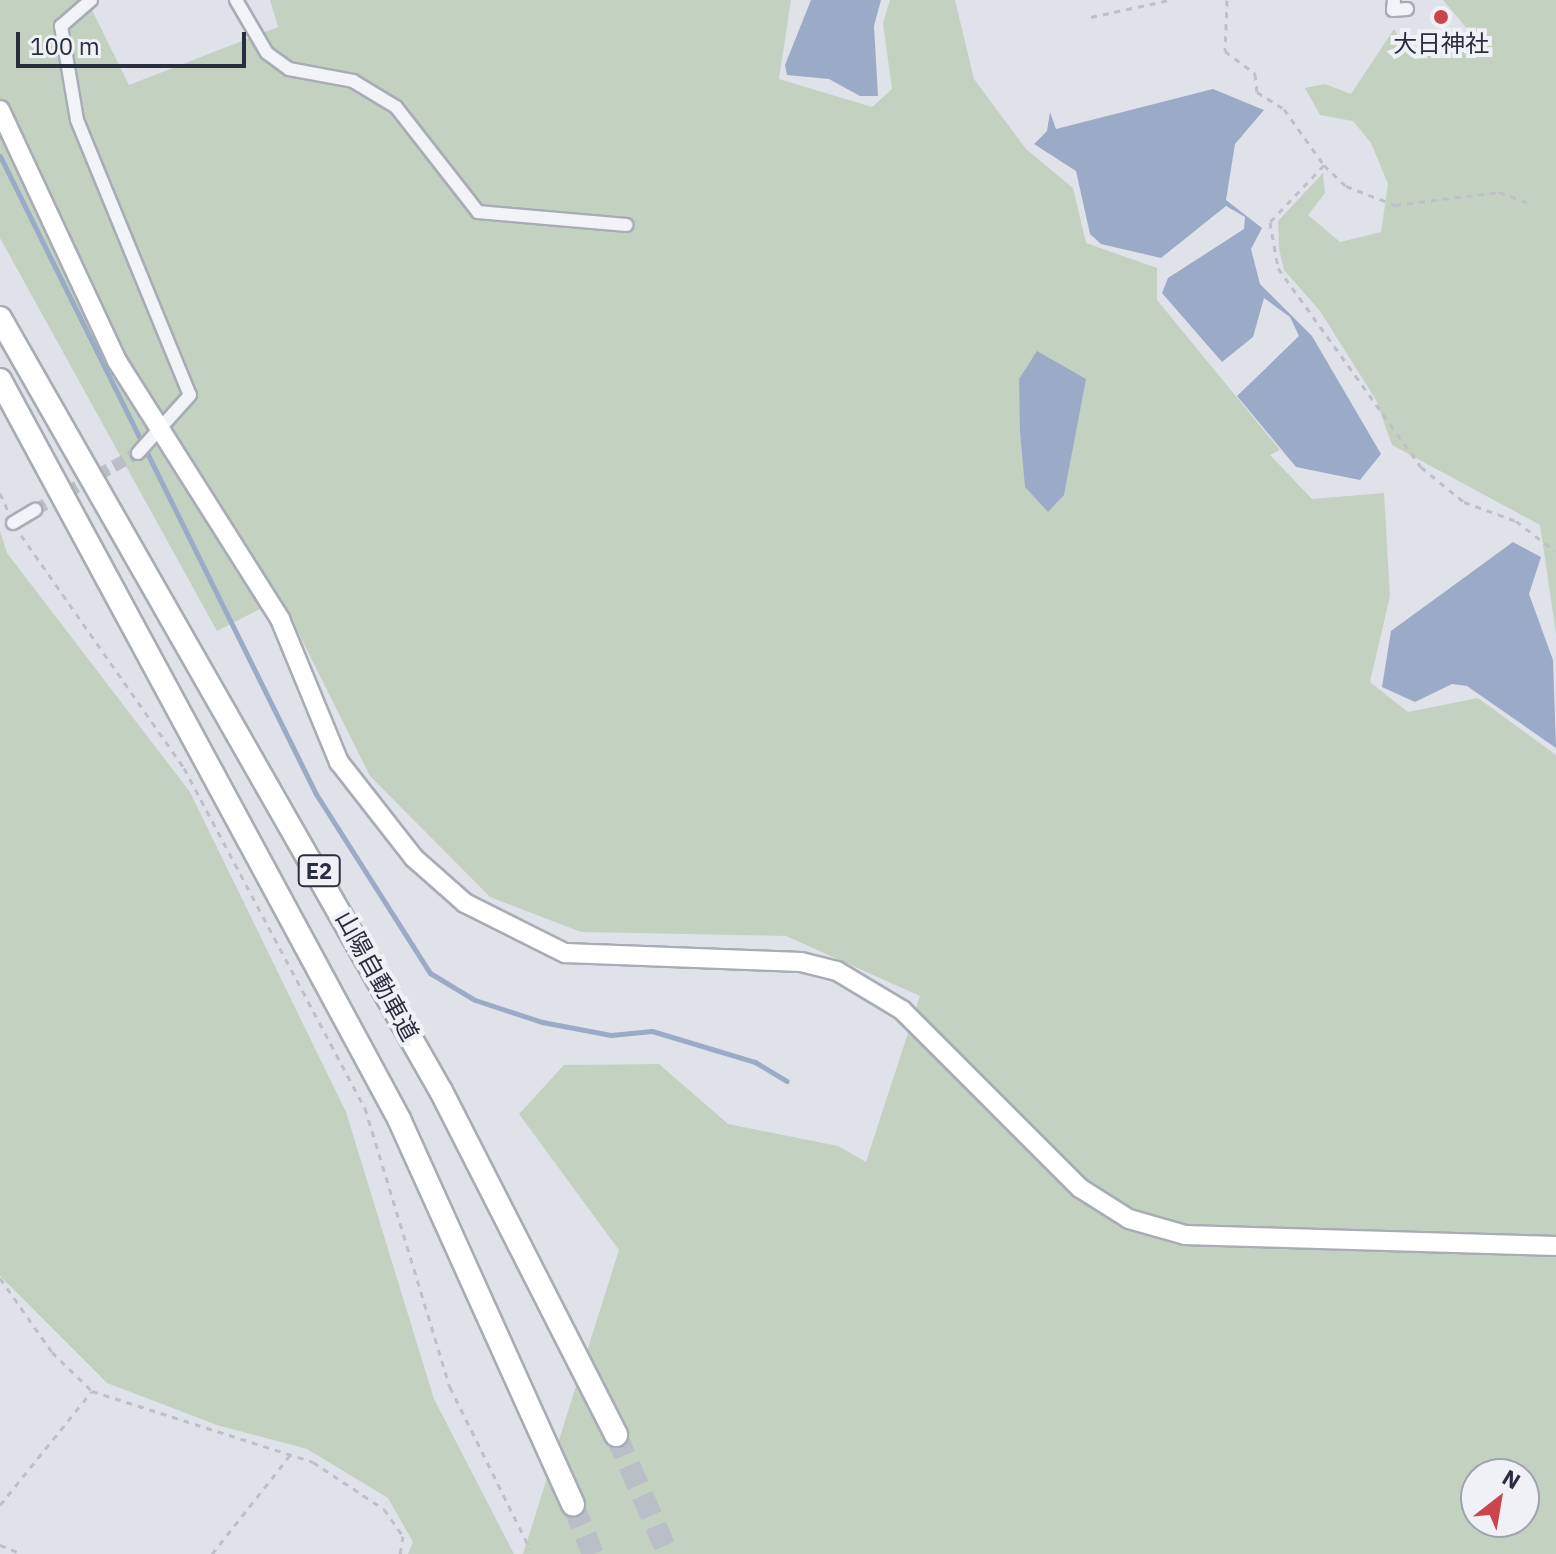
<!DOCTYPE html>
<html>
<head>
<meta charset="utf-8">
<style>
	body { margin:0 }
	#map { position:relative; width:1556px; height:1554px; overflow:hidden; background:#dfe2e8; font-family:"IBM Plex Sans","Noto Sans JP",sans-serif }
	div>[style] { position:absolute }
	.green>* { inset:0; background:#c3d2c0 }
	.water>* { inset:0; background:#9babc7 }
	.stream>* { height:5px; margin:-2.5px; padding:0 2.5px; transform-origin:2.5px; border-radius:2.5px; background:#9babc7 }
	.street-tunnel>* { height:12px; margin-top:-6px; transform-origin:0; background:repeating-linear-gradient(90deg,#babec6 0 12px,transparent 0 18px) }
	.highway-tunnel>* { height:22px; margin-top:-11px; transform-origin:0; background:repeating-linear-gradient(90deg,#babec6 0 22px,transparent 0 33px) }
	.path>* { height:3px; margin-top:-1.5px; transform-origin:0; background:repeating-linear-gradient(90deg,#bdc0c6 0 6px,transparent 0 12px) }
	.roads { filter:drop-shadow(2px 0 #a8acb5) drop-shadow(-2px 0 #a8acb5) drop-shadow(0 2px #a8acb5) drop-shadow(0 -2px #a8acb5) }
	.street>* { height:12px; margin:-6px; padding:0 6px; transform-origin:6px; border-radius:6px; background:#f2f3f6 }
	.secondary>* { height:18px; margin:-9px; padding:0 9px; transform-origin:9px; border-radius:9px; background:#fff }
	.highway>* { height:22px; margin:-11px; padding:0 11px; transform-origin:11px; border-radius:11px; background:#fff }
	.dots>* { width:22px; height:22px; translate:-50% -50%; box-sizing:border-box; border:4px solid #eff1f6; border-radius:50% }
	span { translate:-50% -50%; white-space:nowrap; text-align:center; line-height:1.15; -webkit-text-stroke:8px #eff1f6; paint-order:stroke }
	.shield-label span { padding:2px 6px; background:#eff1f6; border:2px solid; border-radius:6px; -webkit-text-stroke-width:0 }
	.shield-label { font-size:22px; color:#282e3f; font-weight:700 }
	.poi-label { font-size:24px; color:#282e3f }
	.street-label { font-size:24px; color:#282e3f }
	.north { position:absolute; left:1460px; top:1458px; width:80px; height:80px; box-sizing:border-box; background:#eff1f6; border:2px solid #9fa3ad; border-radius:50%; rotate:31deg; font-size:22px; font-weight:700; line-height:32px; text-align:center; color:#282e3f }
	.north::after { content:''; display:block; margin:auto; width:28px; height:36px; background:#cb464c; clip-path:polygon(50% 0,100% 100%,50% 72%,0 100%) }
	.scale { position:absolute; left:16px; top:32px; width:230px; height:36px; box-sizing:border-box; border:4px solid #282e3f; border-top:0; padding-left:10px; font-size:24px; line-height:28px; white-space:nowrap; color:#282e3f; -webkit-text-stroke:6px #eff1f6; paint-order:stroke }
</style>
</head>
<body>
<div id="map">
	<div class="green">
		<div style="clip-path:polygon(evenodd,0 0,87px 0,129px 85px,278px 27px,270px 0,791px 0,779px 79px,872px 107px,892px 89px,883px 23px,890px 0,955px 0,974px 79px,1026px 149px,1073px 188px,1086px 243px,1157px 268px,1157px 300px,1280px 450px,1270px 455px,1312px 499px,1384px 493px,1390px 596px,1370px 682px,1408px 712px,1478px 698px,1556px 755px,1556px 1554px,523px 1554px,619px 1250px,519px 1114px,564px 1065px,659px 1064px,728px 1124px,838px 1146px,866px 1162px,920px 996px,786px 936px,581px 932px,490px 897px,370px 776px,281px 598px,217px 631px,0 238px,0 0,1476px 1474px,1524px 1474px,1524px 1522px,1476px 1522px,1476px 1474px)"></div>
		<div style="clip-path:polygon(1443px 0,1556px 0,1556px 634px,1540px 525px,1392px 445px,1376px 400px,1320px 311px,1284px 270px,1279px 249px,1278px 221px,1323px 173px,1325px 193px,1308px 215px,1340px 242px,1381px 232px,1388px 184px,1371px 143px,1353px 121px,1320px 115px,1305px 88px,1325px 84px,1351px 94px,1394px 29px,1408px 53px,1480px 44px)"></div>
		<div style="clip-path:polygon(0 531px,7px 553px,190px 792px,346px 1112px,434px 1399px,514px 1554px,408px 1554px,413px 1542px,388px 1498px,307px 1449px,217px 1425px,107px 1383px,0 1276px)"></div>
	</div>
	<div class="water">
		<div style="clip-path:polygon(811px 0,881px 0,874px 26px,878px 96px,860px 96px,829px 79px,787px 75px,785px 65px)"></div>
		<div style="clip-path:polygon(1213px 89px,1264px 110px,1235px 144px,1226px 200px,1262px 228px,1251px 249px,1260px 284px,1312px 336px,1381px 454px,1360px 480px,1296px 467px,1237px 396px,1299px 336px,1290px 317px,1264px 298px,1253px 337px,1222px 362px,1162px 293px,1168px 278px,1244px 229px,1245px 217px,1226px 206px,1161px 258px,1101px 244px,1090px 234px,1076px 171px,1034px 144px,1047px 131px,1050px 112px,1056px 129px)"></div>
		<div style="clip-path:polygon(1037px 351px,1086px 379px,1064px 495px,1048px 512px,1025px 487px,1020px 432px,1019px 379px)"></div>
		<div style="clip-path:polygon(1513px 542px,1541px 557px,1529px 594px,1553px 660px,1556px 748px,1467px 686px,1452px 684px,1415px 702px,1382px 687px,1391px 631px)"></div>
	</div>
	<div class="stream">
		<div style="left:0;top:156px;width:712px;rotate:63.65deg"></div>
		<div style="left:316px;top:794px;width:212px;rotate:57.5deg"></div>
		<div style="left:430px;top:973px;width:52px;rotate:31deg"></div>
		<div style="left:475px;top:1000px;width:71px;rotate:18.2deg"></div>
		<div style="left:542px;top:1022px;width:70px;rotate:10.7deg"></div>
		<div style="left:611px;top:1035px;width:41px;rotate:-5.6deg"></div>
		<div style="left:652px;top:1031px;width:108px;rotate:16.8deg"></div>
		<div style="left:755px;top:1062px;width:37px;rotate:31deg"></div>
	</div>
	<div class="street-tunnel">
		<div style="left:35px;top:510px;width:118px;rotate:-29deg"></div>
	</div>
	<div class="highway-tunnel">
		<div style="left:616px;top:1435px;width:130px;rotate:66.4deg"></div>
		<div style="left:573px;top:1505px;width:53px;rotate:67.8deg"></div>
	</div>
	<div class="path">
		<div style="left:1227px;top:0;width:51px;rotate:92.2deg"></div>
		<div style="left:1225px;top:51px;width:38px;rotate:37deg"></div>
		<div style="left:1255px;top:74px;width:18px;rotate:84deg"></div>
		<div style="left:1257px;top:92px;width:32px;rotate:32deg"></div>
		<div style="left:1284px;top:109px;width:69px;rotate:54.5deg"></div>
		<div style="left:1324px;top:165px;width:79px;rotate:133.5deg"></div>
		<div style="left:1270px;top:222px;width:47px;rotate:80.1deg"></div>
		<div style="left:1278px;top:268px;width:245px;rotate:54.3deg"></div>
		<div style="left:1421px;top:467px;width:55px;rotate:39.1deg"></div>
		<div style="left:1464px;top:502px;width:55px;rotate:20.1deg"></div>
		<div style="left:1516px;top:521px;width:49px;rotate:37.6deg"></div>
		<div style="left:1091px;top:17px;width:80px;rotate:-12.3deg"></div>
		<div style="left:1324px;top:165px;width:30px;rotate:44deg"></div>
		<div style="left:1346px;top:186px;width:53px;rotate:21.2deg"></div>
		<div style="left:1395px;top:205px;width:105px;rotate:-7.1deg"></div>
		<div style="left:1499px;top:192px;width:30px;rotate:20deg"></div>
		<div style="left:0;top:493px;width:20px;rotate:66deg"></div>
		<div style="left:21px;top:535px;width:284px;rotate:55deg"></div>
		<div style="left:184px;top:768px;width:385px;rotate:62deg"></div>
		<div style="left:365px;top:1108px;width:292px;rotate:73.1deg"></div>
		<div style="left:450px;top:1387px;width:181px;rotate:63.7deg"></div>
		<div style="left:0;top:1278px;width:90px;rotate:54.9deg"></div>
		<div style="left:52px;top:1352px;width:56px;rotate:44.3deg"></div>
		<div style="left:92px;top:1391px;width:232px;rotate:17.8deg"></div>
		<div style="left:313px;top:1462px;width:85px;rotate:33.5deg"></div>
		<div style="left:384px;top:1509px;width:33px;rotate:55deg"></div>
		<div style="left:403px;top:1536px;width:18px;rotate:99deg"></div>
		<div style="left:0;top:1505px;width:146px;rotate:-51.1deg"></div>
		<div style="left:0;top:1545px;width:24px;rotate:22deg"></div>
		<div style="left:212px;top:1554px;width:127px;rotate:-51.7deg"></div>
	</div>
	<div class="roads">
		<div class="street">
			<div style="left:91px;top:0;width:40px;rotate:139deg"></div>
			<div style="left:61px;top:26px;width:95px;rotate:80.3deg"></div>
			<div style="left:77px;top:120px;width:297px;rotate:67.7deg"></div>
			<div style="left:190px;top:395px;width:78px;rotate:131.9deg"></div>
			<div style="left:236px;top:0;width:61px;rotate:59.7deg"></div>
			<div style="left:267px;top:53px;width:27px;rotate:36deg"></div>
			<div style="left:289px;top:69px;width:65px;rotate:10.6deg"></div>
			<div style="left:353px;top:81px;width:50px;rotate:31.2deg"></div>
			<div style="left:396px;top:107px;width:133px;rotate:52deg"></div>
			<div style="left:478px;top:212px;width:149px;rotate:5deg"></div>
			<div style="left:1394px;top:0;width:10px;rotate:96deg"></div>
			<div style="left:1393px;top:10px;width:14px;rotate:-4deg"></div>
			<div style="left:13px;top:523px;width:26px;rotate:-31deg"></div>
		</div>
		<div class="secondary">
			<div style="left:0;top:110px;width:277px;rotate:65deg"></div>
			<div style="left:117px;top:361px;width:305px;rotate:57.7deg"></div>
			<div style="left:280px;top:619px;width:155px;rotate:67.6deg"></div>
			<div style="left:339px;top:762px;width:122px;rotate:52deg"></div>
			<div style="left:414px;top:858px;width:68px;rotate:41.4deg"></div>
			<div style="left:465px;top:903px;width:112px;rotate:26.6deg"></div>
			<div style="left:565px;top:953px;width:236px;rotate:2.2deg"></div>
			<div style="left:801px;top:962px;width:37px;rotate:14deg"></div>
			<div style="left:837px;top:971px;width:76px;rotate:31deg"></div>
			<div style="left:902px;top:1010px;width:252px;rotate:45deg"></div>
			<div style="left:1080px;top:1188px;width:58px;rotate:32.3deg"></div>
			<div style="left:1129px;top:1219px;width:58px;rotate:15.9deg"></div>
			<div style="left:1185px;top:1235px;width:371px;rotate:1.7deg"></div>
		</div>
		<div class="highway">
			<div style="left:0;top:318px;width:890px;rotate:60.3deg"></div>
			<div style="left:441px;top:1091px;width:386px;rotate:63deg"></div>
			<div style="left:0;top:380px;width:840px;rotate:61.63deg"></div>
			<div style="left:399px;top:1119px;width:423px;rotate:65.7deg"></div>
		</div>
	</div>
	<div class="dots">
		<div style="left:1441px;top:17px;background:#cb464c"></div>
	</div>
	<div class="shield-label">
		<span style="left:319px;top:871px">E2</span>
	</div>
	<div class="poi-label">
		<span style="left:1441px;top:44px">大日神社</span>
	</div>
	<div class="street-label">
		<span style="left:377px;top:976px;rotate:61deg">山陽自動車道</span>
	</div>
	<div class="north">N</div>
	<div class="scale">100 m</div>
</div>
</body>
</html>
